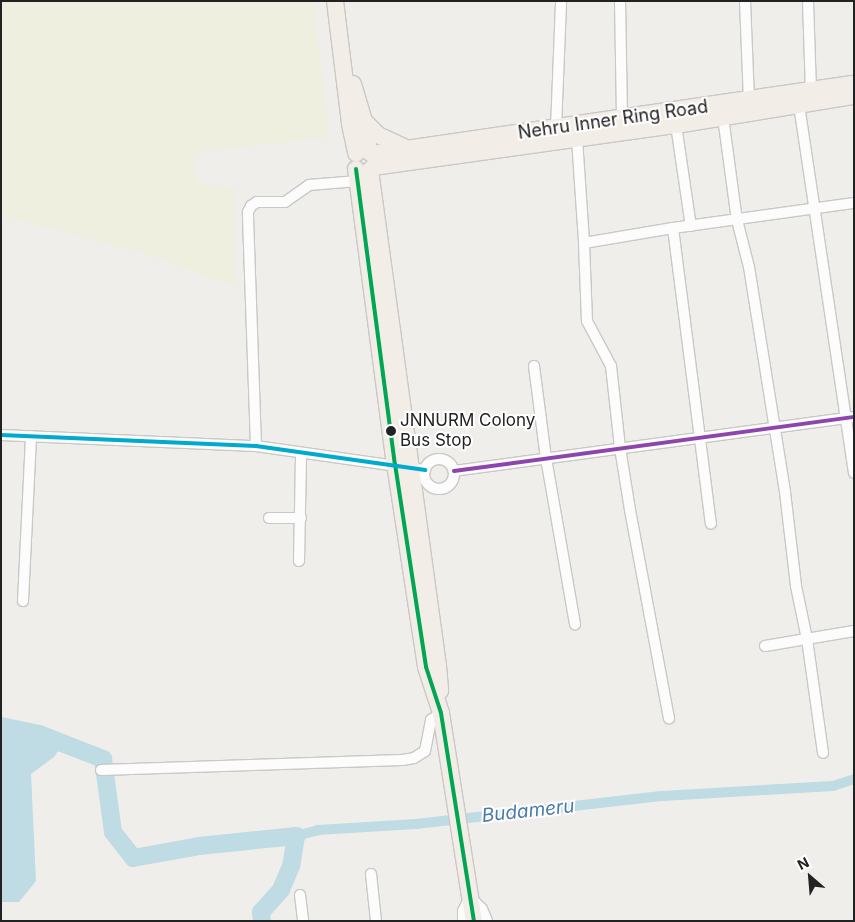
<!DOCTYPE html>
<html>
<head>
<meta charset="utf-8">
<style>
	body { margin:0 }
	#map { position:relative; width:855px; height:922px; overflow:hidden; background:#f0eeeb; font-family:Inter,sans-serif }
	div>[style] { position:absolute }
	.farmland>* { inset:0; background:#efefdf }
	.water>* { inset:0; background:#bfdbe3 }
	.canal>* { height:10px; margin:-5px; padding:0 5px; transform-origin:5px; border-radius:5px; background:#bfdbe3 }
	.river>* { height:18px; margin:-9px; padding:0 9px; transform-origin:9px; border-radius:9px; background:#bfdbe3 }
	.roads { filter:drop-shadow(1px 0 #c9c8c7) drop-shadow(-1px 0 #c9c8c7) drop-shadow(0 1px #c9c8c7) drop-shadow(0 -1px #c9c8c7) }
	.minor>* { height:10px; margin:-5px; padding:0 5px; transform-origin:5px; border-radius:5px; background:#fdfcfc }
	.minor>.ring { margin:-5px; padding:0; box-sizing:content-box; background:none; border:10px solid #fdfcfc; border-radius:50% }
	.primary>* { height:16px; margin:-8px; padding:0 8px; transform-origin:8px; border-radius:8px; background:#f3ede7 }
	.bus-1>* { height:4px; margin:-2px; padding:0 2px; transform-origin:2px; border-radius:2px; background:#00a651 }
	.bus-2>* { height:4px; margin:-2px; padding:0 2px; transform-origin:2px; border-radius:2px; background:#00a9ce }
	.bus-3>* { height:4px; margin:-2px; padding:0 2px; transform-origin:2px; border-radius:2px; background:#8e44ad }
	.dots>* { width:14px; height:14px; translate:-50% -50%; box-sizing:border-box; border:2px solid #fff; border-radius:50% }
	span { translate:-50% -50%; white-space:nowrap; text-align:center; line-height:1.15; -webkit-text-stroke:4px #fff; paint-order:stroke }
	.bus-label { font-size:17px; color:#222 }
	.left { translate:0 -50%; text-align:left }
	.street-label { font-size:18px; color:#222 }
	.water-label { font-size:19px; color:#4a7aab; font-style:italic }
	.frame { position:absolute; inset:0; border:2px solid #222; pointer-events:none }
	.north { position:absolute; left:785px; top:852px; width:50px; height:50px; -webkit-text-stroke:4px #fff; paint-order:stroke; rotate:333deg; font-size:14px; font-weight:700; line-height:20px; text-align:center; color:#222 }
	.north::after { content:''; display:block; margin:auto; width:18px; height:22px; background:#222; clip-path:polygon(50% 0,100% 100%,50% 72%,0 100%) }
</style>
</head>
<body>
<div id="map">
	<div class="farmland">
		<div style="clip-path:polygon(1px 1px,313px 1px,330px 137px,194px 153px,195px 182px,236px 189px,235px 286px,141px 253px,1px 215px)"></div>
	</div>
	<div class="water">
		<div style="clip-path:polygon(1px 725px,64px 743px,54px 757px,31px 774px,36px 881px,19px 902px,1px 902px)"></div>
	</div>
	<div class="canal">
		<div style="left:296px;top:836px;width:23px;rotate:-15deg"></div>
		<div style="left:318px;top:830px;width:98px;rotate:-3.5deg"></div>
		<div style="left:416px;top:824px;width:249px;rotate:-6.5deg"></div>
		<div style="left:663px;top:796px;width:170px;rotate:-3.4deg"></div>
		<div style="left:833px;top:786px;width:22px;rotate:-18deg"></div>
	</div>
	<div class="river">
		<div style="left:1px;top:726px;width:39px;rotate:12deg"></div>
		<div style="left:39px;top:734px;width:69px;rotate:21.3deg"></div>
		<div style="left:103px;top:759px;width:74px;rotate:82.2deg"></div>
		<div style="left:113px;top:832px;width:33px;rotate:52deg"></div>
		<div style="left:133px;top:858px;width:67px;rotate:-10.3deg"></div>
		<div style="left:199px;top:846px;width:98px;rotate:-5.9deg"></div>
		<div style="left:296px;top:836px;width:30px;rotate:99deg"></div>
		<div style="left:291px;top:866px;width:26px;rotate:113deg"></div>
		<div style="left:281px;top:890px;width:30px;rotate:132deg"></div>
		<div style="left:261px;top:912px;width:9px;rotate:84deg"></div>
	</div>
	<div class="roads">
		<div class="minor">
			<div style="left:620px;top:1px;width:117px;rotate:89deg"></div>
			<div style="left:745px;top:1px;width:99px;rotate:87.7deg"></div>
			<div style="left:808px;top:1px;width:90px;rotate:88.1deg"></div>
			<div style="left:799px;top:105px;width:372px;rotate:81.5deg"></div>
			<div style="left:723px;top:117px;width:104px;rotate:82.3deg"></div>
			<div style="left:737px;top:220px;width:49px;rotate:75.7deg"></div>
			<div style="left:749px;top:267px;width:228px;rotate:80.9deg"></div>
			<div style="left:785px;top:492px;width:95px;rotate:83.3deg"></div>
			<div style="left:796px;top:586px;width:54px;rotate:78.3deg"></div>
			<div style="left:807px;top:639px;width:115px;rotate:82deg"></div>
			<div style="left:676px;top:125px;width:102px;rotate:81.6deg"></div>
			<div style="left:556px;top:128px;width:127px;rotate:-87.7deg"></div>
			<div style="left:577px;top:139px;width:104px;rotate:86.1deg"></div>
			<div style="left:584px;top:243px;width:90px;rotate:-9.6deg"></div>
			<div style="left:673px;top:228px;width:183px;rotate:-7.9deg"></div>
			<div style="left:673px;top:228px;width:298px;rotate:82.7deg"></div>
			<div style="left:584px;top:243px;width:78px;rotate:87.8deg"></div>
			<div style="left:587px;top:321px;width:51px;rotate:61.9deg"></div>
			<div style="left:611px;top:366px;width:82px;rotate:83.7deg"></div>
			<div style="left:620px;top:448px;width:63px;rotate:80.8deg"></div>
			<div style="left:630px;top:510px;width:212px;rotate:79.4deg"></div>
			<div style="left:534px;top:366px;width:93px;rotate:82.6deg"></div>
			<div style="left:546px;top:458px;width:169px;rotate:80.1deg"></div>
			<div style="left:1px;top:435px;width:255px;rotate:2.5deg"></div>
			<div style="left:256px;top:446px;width:171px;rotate:8.1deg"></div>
			<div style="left:256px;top:446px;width:234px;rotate:-92deg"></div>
			<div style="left:248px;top:212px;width:7px;rotate:-63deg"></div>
			<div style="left:251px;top:206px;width:7px;rotate:-34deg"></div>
			<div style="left:257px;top:202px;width:28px"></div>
			<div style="left:285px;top:202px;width:29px;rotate:-35deg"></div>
			<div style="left:309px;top:185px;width:49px;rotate:-4.7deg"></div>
			<div class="ring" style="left:424px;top:459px;width:20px;height:20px"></div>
			<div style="left:454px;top:471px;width:404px;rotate:-7.7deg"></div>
			<div style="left:269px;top:518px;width:32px"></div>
			<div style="left:299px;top:561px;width:107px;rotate:-88.9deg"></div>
			<div style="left:23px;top:601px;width:165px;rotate:-87.2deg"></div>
			<div style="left:765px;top:646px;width:90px;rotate:-9.6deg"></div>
			<div style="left:101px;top:770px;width:301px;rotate:-1.9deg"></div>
			<div style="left:402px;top:760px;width:12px;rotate:-9deg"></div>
			<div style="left:414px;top:758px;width:13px;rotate:-32deg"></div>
			<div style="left:425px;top:751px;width:32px;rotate:-79deg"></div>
			<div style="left:431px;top:720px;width:12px;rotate:-35deg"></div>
			<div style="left:371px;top:874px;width:47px;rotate:83.9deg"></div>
			<div style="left:300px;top:895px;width:26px;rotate:83deg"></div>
			<div style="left:463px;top:921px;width:10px;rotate:-90deg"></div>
			<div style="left:463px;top:911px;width:16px;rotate:-63deg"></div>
			<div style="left:470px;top:897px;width:17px;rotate:45deg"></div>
			<div style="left:482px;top:909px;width:13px;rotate:67deg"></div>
		</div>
		<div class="primary">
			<div style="left:335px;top:1px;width:124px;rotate:83deg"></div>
			<div style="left:350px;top:124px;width:30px;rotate:78deg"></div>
			<div style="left:353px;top:84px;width:46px;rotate:73.5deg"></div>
			<div style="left:366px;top:128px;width:24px;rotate:83deg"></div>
			<div style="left:364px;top:121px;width:20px;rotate:45deg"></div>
			<div style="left:378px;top:135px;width:31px;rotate:25deg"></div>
			<div style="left:372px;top:154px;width:487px;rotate:-8.3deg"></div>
			<div style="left:373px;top:167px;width:306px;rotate:-7.9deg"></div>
			<div style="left:676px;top:125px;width:180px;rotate:-9.3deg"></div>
			<div style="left:356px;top:169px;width:298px;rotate:82.5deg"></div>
			<div style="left:395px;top:464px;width:205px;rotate:81.3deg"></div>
			<div style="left:426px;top:667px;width:48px;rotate:71.9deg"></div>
			<div style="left:441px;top:713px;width:211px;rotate:81deg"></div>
			<div style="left:370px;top:170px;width:501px;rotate:82.19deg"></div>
			<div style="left:438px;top:666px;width:25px;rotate:85deg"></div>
		</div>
	</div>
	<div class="bus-1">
		<div style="left:356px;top:169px;width:298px;rotate:82.5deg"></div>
		<div style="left:395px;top:464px;width:205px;rotate:81.3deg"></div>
		<div style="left:426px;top:667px;width:48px;rotate:71.9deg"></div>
		<div style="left:441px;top:713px;width:211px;rotate:81deg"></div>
	</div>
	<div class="bus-2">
		<div style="left:1px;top:435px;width:255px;rotate:2.5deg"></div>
		<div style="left:256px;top:446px;width:171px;rotate:8.1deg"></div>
	</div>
	<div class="bus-3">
		<div style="left:454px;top:471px;width:404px;rotate:-7.7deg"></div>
	</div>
	<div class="dots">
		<div style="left:391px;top:431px;background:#222"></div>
	</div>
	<div class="bus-label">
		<span class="left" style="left:400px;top:431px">JNNURM Colony<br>Bus Stop</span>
	</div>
	<div class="street-label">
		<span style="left:613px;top:120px;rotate:-8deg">Nehru Inner Ring Road</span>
	</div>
	<div class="water-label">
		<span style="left:528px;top:811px;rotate:-6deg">Budameru</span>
	</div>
	<div class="frame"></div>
	<div class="north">N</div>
</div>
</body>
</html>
